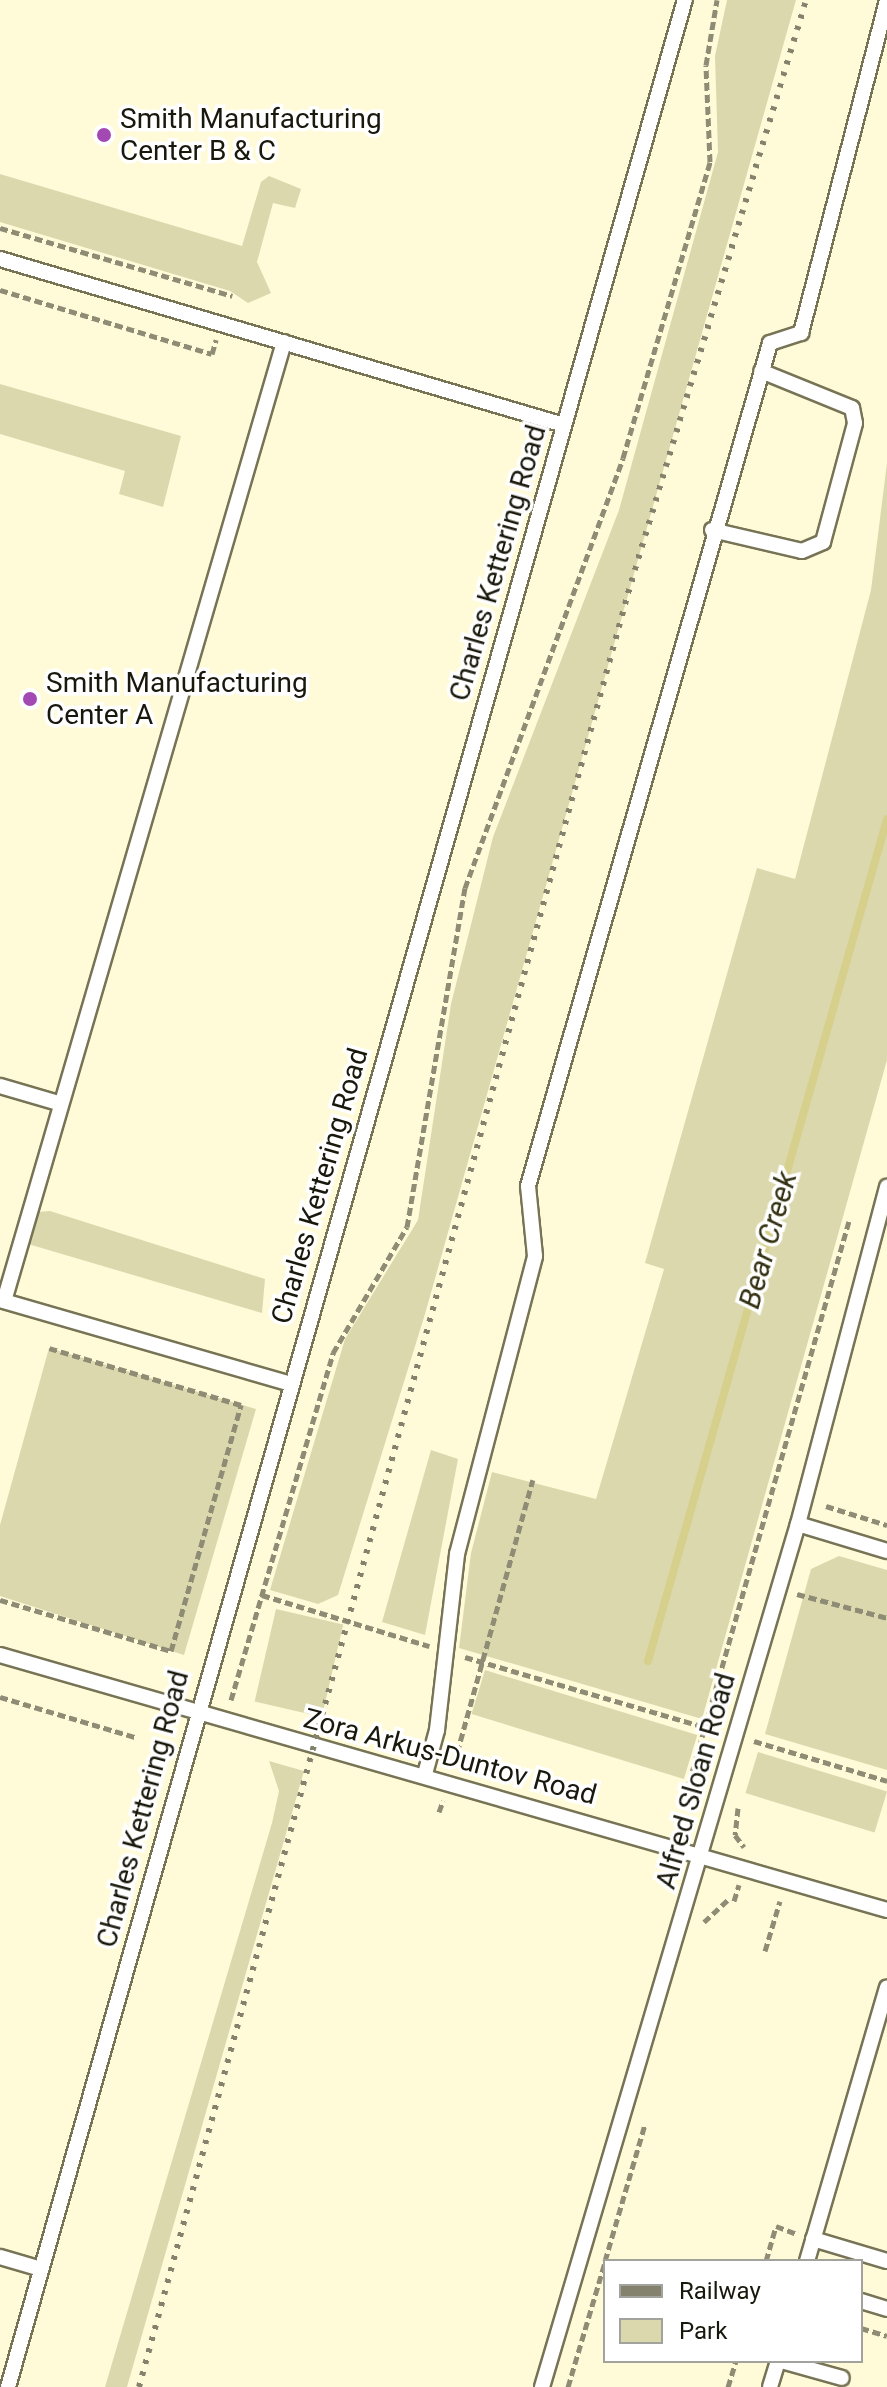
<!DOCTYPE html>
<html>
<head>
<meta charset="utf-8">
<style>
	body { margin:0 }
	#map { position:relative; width:887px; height:2387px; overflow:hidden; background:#fffbd9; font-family:Roboto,sans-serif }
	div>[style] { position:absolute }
	.green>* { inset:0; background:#dcd8ad; transform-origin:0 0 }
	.stream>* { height:8px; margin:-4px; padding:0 4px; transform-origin:4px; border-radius:4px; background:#d7cf8c }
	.path>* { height:5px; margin-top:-2.5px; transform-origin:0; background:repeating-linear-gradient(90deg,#8e8c75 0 8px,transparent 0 12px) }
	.roads { filter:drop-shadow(2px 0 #777456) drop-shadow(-2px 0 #777456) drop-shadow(0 2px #777456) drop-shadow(0 -2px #777456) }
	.lane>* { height:14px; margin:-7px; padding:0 7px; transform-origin:7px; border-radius:7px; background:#fff }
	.rail>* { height:6px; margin-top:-3px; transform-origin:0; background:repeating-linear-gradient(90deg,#84826c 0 4px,transparent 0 12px) }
	.dots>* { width:22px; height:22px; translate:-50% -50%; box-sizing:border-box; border:4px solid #fff; border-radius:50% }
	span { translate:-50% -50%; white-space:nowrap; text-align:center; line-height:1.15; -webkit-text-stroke:7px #fff; paint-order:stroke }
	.poi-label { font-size:28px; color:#19180c }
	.left { translate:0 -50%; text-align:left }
	.street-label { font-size:28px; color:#19180c }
	.water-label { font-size:30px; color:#343012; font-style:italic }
	.legend { position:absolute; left:603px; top:2259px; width:260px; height:104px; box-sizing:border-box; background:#fff; border:2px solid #a3a39e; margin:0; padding:10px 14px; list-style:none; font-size:24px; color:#19180c }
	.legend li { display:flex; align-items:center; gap:16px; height:40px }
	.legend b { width:40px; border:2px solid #a3a39e }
</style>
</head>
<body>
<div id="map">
	<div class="green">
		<div style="clip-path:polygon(727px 0,796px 0,425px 1314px,338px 1595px,318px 1604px,270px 1590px,345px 1339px,418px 1220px,451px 1004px,493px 837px,619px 510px,718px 152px,715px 56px)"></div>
		<div style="clip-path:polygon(0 174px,242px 246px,261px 182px,269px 176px,301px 189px,295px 208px,273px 203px,257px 262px,271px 293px,248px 303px,230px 291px,0 222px)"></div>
		<div style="clip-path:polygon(0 384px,181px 436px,163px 507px,119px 494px,125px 471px,0 434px)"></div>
		<div style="clip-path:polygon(887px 463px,887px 1060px,702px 1719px,459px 1648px,471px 1553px,492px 1472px,596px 1499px,664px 1269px,645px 1263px,757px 868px,795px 879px,871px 590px)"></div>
		<div style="clip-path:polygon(50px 1211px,265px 1279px,262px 1313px,28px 1244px,38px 1212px)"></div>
		<div style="clip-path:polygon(49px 1348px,256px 1409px,184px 1655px,0 1596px,0 1525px)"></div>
		<div style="clip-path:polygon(431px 1450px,458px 1459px,425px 1635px,382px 1622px)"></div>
		<div style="clip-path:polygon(839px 1556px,887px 1570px,887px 1770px,765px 1734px,811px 1569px)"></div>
		<div style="left:276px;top:1609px;width:69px;height:95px;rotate:13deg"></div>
		<div style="left:485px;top:1670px;width:222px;height:46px;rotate:17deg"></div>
		<div style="left:758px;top:1752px;width:135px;height:43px;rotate:17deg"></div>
		<div style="clip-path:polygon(269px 1761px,304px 1771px,127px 2387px,105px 2387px,272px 1823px,279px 1791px)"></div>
	</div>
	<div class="stream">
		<div style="left:648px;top:1661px;width:875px;rotate:-74.15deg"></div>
	</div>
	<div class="path">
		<div style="left:0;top:228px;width:242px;rotate:16.3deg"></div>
		<div style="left:0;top:290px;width:221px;rotate:16.8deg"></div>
		<div style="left:212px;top:354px;width:15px;rotate:-74deg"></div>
		<div style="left:826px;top:1506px;width:64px;rotate:17.3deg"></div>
		<div style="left:797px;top:1594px;width:93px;rotate:14.9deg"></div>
		<div style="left:262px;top:1595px;width:175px;rotate:17deg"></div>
		<div style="left:0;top:1600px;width:178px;rotate:16.6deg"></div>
		<div style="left:171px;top:1651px;width:256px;rotate:-74.1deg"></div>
		<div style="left:241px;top:1405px;width:200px;rotate:-163.5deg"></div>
		<div style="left:465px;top:1657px;width:250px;rotate:16.3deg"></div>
		<div style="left:0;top:1697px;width:141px;rotate:16.5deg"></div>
		<div style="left:231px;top:1700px;width:362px;rotate:-73.6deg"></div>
		<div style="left:333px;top:1353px;width:146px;rotate:-59.6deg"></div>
		<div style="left:407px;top:1227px;width:344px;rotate:-80.3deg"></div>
		<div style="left:465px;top:888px;width:458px;rotate:-69.8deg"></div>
		<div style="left:623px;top:458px;width:309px;rotate:-73.6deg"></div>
		<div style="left:710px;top:162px;width:97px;rotate:-92.4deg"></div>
		<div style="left:706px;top:65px;width:66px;rotate:-80.4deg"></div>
		<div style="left:754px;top:1741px;width:139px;rotate:16.7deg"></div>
		<div style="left:454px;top:1764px;width:295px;rotate:-74.5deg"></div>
		<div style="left:689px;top:1783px;width:584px;rotate:-74.11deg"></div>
		<div style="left:738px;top:1808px;width:27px;rotate:96deg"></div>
		<div style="left:735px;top:1835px;width:15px;rotate:53deg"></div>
		<div style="left:439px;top:1812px;width:12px;rotate:-70deg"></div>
		<div style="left:734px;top:1901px;width:17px;rotate:-73deg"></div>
		<div style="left:704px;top:1922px;width:34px;rotate:-43deg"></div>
		<div style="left:765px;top:1951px;width:52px;rotate:-73.3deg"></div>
		<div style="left:605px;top:2261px;width:143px;rotate:-73.7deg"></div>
		<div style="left:766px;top:2261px;width:36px;rotate:-74deg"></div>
		<div style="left:776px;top:2226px;width:22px;rotate:21deg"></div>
		<div style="left:861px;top:2328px;width:27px;rotate:17deg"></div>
		<div style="left:568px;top:2387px;width:130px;rotate:-73.5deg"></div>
		<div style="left:728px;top:2387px;width:27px;rotate:-73deg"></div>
	</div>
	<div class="roads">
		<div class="lane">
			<div style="left:0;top:259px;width:588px;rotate:16.4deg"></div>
			<div style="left:712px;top:530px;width:92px;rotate:13.1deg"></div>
			<div style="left:802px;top:551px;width:23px;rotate:-23deg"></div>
			<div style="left:823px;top:542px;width:123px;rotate:-74.9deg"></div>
			<div style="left:855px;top:423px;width:15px;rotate:-101deg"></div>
			<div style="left:852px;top:408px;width:98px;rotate:-157.9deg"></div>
			<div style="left:0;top:1086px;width:60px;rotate:16.3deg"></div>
			<div style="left:0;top:1300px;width:303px;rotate:16.1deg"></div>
			<div style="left:4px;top:1301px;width:999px;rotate:-73.72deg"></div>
			<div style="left:798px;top:1524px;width:93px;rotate:16.9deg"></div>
			<div style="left:0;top:1655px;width:923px;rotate:16.04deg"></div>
			<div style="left:425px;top:1774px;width:46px;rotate:-74.7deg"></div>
			<div style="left:437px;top:1730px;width:177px;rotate:-83.5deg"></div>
			<div style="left:457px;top:1554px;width:308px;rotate:-75.3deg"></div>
			<div style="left:535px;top:1256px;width:70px;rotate:-95.7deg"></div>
			<div style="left:528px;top:1186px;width:877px;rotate:-73.98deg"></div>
			<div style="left:770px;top:343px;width:33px;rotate:-18deg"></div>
			<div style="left:801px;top:333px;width:343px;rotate:-75.5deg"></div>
			<div style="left:813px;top:2239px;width:77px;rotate:16.6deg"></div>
			<div style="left:0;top:2257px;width:43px;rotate:16.3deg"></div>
			<div style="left:807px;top:2261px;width:285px;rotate:-73.7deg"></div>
			<div style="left:861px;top:2301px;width:27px;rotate:17deg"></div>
			<div style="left:781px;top:2361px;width:63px;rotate:15.6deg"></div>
			<div style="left:8px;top:2387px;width:2481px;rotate:-74.17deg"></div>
			<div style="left:542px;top:2387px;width:900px;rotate:-73.48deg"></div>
			<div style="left:798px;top:1524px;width:349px;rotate:-75.2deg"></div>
			<div style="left:770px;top:2387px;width:27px;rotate:-73deg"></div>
		</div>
	</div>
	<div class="rail">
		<div style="left:139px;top:2387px;width:1859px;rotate:-74.75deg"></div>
		<div style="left:628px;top:593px;width:619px;rotate:-73.29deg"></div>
	</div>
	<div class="dots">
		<div style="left:104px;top:135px;background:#a349b4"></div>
		<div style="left:30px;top:699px;background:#a349b4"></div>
	</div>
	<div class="poi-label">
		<span class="left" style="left:120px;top:135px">Smith Manufacturing<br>Center B &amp; C</span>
		<span class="left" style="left:46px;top:699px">Smith Manufacturing<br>Center A</span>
	</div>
	<div class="street-label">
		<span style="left:498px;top:563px;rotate:-74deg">Charles Kettering Road</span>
		<span style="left:320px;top:1186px;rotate:-74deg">Charles Kettering Road</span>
		<span style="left:450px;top:1757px;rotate:15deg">Zora Arkus-Duntov Road</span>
		<span style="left:696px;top:1781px;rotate:-74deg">Alfred Sloan Road</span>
		<span style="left:143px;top:1809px;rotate:-75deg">Charles Kettering Road</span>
	</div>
	<div class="water-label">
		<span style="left:768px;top:1240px;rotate:-74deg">Bear Creek</span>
	</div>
	<ul class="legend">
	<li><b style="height:10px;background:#84826c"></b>Railway</li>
	<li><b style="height:22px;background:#dcd8ad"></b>Park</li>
	</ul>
</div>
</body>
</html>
